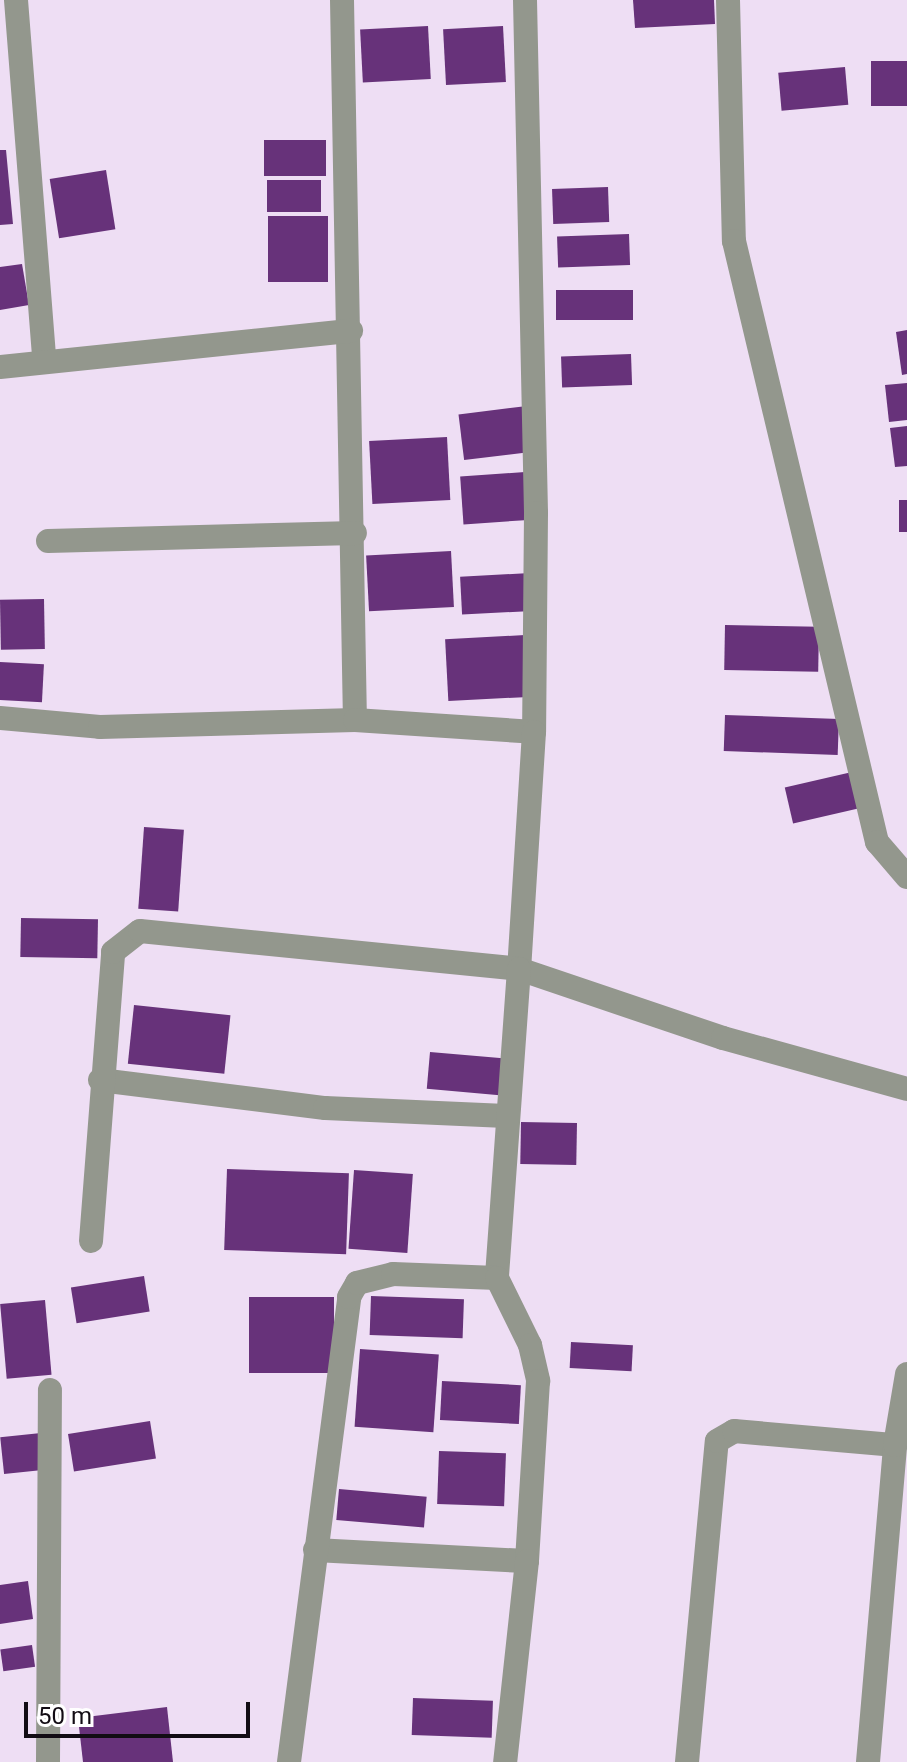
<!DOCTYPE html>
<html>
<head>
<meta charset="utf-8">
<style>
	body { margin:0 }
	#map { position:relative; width:907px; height:1762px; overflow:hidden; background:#eedef4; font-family:Roboto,sans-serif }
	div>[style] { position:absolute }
	.building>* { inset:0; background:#67327a; transform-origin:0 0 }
	.minor>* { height:24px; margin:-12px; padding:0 12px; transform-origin:12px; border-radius:12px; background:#93978d }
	span { translate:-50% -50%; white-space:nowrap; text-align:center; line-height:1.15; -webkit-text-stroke:8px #fff; paint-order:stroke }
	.scale { position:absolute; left:24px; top:1702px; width:226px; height:36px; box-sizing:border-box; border:4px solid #120c14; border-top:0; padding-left:10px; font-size:24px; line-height:28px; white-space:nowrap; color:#120c14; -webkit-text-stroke:6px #fff; paint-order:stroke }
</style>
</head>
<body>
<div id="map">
	<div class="building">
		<div style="clip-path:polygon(633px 0,714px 0,715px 24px,635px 28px)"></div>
		<div style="left:428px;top:26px;width:53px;height:68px;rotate:87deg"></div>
		<div style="left:503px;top:26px;width:56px;height:60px;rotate:87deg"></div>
		<div style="left:907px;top:61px;width:45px;height:36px;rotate:90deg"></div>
		<div style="left:845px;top:67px;width:38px;height:67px;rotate:85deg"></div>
		<div style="left:326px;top:140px;width:36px;height:62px;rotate:90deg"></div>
		<div style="clip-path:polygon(0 150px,6px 150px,13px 224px,0 225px)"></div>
		<div style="left:106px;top:170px;width:60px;height:57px;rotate:81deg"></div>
		<div style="left:267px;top:180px;width:54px;height:32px"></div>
		<div style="left:608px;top:187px;width:35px;height:56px;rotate:88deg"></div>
		<div style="left:268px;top:216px;width:60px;height:66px"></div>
		<div style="left:629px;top:234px;width:31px;height:72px;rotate:88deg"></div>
		<div style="clip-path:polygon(22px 264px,29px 305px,0 310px,0 267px)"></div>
		<div style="left:556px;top:290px;width:77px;height:30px"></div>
		<div style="clip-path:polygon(907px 330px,907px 374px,902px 375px,896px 332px)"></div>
		<div style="left:631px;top:354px;width:31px;height:70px;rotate:88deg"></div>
		<div style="clip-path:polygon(907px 383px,907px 420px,889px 422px,885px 385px)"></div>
		<div style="left:527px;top:406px;width:46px;height:69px;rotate:83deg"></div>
		<div style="clip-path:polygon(907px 426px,907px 466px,895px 467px,890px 428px)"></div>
		<div style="left:447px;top:437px;width:63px;height:78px;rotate:87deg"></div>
		<div style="left:525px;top:472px;width:48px;height:65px;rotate:86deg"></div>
		<div style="left:899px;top:500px;width:8px;height:32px"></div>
		<div style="left:451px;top:551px;width:56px;height:85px;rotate:87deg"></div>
		<div style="left:530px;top:573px;width:38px;height:70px;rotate:87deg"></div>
		<div style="left:44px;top:599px;width:50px;height:44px;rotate:89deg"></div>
		<div style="left:725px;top:625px;width:94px;height:45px;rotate:1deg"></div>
		<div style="left:525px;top:635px;width:62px;height:80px;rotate:87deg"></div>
		<div style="left:0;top:662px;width:44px;height:38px;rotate:3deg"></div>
		<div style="left:725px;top:715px;width:114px;height:36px;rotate:2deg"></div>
		<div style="left:852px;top:772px;width:37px;height:69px;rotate:77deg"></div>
		<div style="left:144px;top:827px;width:40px;height:82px;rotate:4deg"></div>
		<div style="left:21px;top:918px;width:77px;height:39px;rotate:1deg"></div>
		<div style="left:134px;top:1005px;width:97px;height:59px;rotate:6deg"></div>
		<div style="left:430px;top:1052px;width:73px;height:37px;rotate:5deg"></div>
		<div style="left:521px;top:1122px;width:56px;height:42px;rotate:1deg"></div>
		<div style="left:227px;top:1169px;width:122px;height:81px;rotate:2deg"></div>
		<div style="left:354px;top:1170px;width:59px;height:79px;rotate:4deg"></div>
		<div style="left:144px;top:1276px;width:36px;height:74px;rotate:81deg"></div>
		<div style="left:371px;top:1296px;width:93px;height:39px;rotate:2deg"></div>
		<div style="left:249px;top:1297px;width:85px;height:76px"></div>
		<div style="left:45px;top:1300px;width:75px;height:45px;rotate:85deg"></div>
		<div style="left:571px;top:1342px;width:62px;height:26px;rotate:3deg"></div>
		<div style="left:360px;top:1349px;width:79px;height:78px;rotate:4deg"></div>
		<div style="left:442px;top:1381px;width:79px;height:39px;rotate:3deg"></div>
		<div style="left:150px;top:1421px;width:38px;height:83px;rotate:81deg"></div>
		<div style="left:41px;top:1433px;width:37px;height:41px;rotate:84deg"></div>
		<div style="left:439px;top:1451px;width:67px;height:53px;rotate:2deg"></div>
		<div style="left:339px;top:1489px;width:88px;height:31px;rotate:5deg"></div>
		<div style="clip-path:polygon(28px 1581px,33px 1619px,0 1624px,0 1585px)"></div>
		<div style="left:32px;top:1645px;width:22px;height:32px;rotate:82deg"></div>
		<div style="left:413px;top:1698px;width:80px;height:37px;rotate:2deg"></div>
		<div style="clip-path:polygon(167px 1707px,173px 1762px,83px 1762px,78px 1718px)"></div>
	</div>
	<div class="minor">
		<div style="left:16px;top:0;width:360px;rotate:85.5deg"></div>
		<div style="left:342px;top:0;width:720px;rotate:88.97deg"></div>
		<div style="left:525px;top:0;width:513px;rotate:88.77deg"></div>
		<div style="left:536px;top:513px;width:219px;rotate:90.5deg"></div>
		<div style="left:728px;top:0;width:241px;rotate:88.6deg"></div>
		<div style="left:734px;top:241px;width:618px;rotate:76.62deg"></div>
		<div style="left:877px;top:842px;width:46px;rotate:49.4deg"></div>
		<div style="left:0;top:367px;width:353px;rotate:-5.9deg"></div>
		<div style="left:48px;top:541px;width:307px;rotate:-1.5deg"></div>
		<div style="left:0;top:718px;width:100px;rotate:5.1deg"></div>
		<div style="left:100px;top:727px;width:255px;rotate:-1.6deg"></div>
		<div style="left:355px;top:720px;width:179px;rotate:3.8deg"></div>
		<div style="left:534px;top:732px;width:237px;rotate:93.6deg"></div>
		<div style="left:519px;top:969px;width:215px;rotate:18.7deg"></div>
		<div style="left:723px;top:1038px;width:191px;rotate:15.5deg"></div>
		<div style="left:100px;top:1080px;width:227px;rotate:7.1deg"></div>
		<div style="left:325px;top:1108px;width:181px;rotate:2.5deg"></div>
		<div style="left:91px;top:1241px;width:290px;rotate:-85.6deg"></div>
		<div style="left:113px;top:952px;width:34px;rotate:-38deg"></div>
		<div style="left:140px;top:931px;width:381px;rotate:5.7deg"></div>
		<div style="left:519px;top:969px;width:310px;rotate:94.1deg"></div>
		<div style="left:315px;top:1550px;width:212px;rotate:3deg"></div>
		<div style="left:48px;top:1762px;width:372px;rotate:-89.7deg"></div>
		<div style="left:289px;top:1762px;width:469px;rotate:-82.6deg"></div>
		<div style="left:349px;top:1297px;width:16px;rotate:-60deg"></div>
		<div style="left:357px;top:1283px;width:37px;rotate:-14deg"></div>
		<div style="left:393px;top:1274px;width:104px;rotate:2.2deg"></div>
		<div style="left:497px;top:1278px;width:75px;rotate:63.8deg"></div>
		<div style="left:530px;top:1345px;width:37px;rotate:77deg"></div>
		<div style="left:538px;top:1381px;width:180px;rotate:93.5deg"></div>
		<div style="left:527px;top:1561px;width:202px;rotate:96.2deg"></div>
		<div style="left:687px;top:1762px;width:322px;rotate:-84.7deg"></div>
		<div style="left:717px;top:1441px;width:20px;rotate:-30deg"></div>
		<div style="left:734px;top:1431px;width:162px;rotate:5deg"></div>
		<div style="left:868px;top:1762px;width:318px;rotate:-85.1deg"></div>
		<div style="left:895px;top:1445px;width:72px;rotate:-80.4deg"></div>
	</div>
	<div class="scale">50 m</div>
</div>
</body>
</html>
